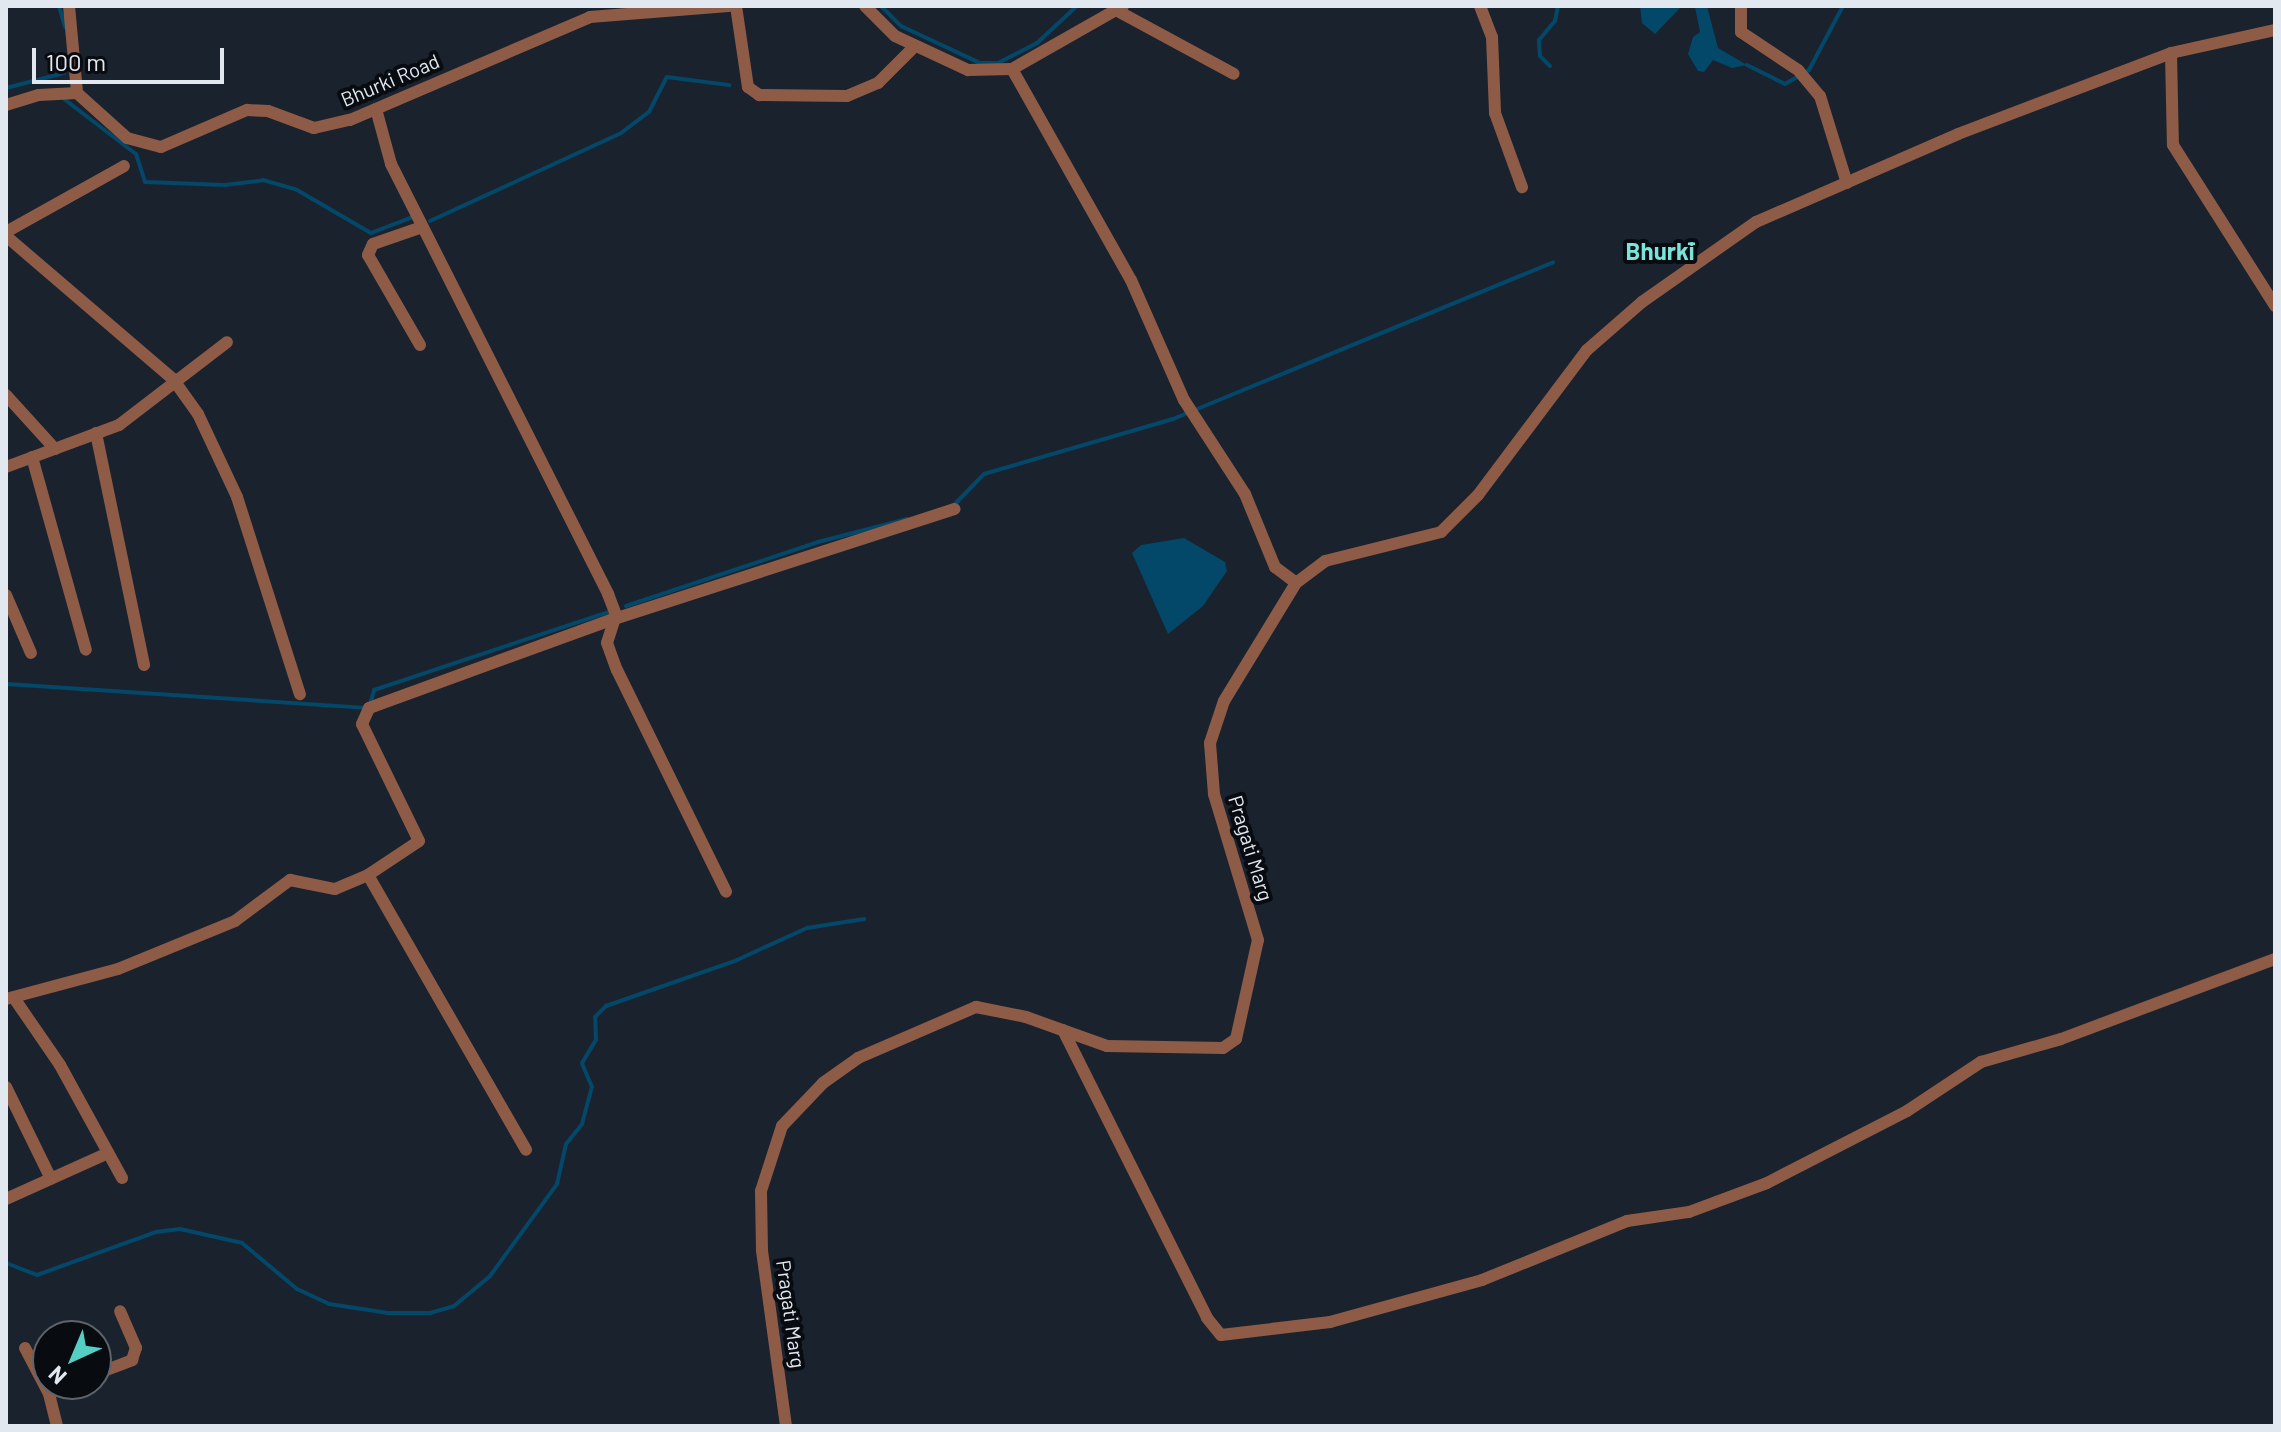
<!DOCTYPE html>
<html>
<head>
<meta charset="utf-8">
<style>
	body { margin:0 }
	#map { position:relative; width:2281px; height:1432px; overflow:hidden; background:#1a222e; font-family:Barlow,sans-serif }
	div>[style] { position:absolute }
	.water>* { inset:0; background:#034769 }
	.stream>* { height:4px; margin:-2px; padding:0 2px; transform-origin:2px; border-radius:2px; background:#034769 }
	.minor>* { height:12px; margin:-6px; padding:0 6px; transform-origin:6px; border-radius:6px; background:#8e5b47 }
	span { translate:-50% -50%; white-space:nowrap; text-align:center; line-height:1.15; -webkit-text-stroke:8px #080c11; paint-order:stroke }
	.street-label { font-size:20px; color:#e2e8f0 }
	.quarter-label { font-size:24px; color:#7ae4db; font-weight:700 }
	.frame { position:absolute; inset:0; border:8px solid #e2e8f0; pointer-events:none }
	.north { position:absolute; left:32px; top:1320px; width:80px; height:80px; box-sizing:border-box; background:#080c11; border:2px solid #5f646a; border-radius:50%; rotate:224deg; font-size:22px; font-weight:700; line-height:32px; text-align:center; color:#e2e8f0 }
	.north::after { content:''; display:block; margin:auto; width:28px; height:36px; background:#55cec4; clip-path:polygon(50% 0,100% 100%,50% 72%,0 100%) }
	.scale { position:absolute; left:32px; top:48px; width:192px; height:36px; box-sizing:border-box; border:4px solid #e2e8f0; border-top:0; padding-left:10px; font-size:24px; line-height:28px; white-space:nowrap; color:#e2e8f0; -webkit-text-stroke:6px #080c11; paint-order:stroke }
</style>
</head>
<body>
<div id="map">
	<div class="water">
		<div style="clip-path:polygon(1640px 6px,1707px 6px,1718px 48px,1747px 65px,1732px 68px,1713px 60px,1704px 72px,1698px 71px,1688px 54px,1693px 37px,1700px 32px,1695px 7px,1680px 8px,1655px 34px,1642px 23px)"></div>
		<div style="clip-path:polygon(1184px 538px,1225px 562px,1227px 571px,1203px 606px,1168px 634px,1132px 553px,1141px 545px)"></div>
	</div>
	<div class="stream">
		<div style="left:59px;top:6px;width:22px;rotate:74deg"></div>
		<div style="left:881px;top:6px;width:28px;rotate:45deg"></div>
		<div style="left:901px;top:26px;width:87px;rotate:25.1deg"></div>
		<div style="left:980px;top:63px;width:18px"></div>
		<div style="left:998px;top:63px;width:44px;rotate:-27.1deg"></div>
		<div style="left:1037px;top:43px;width:54px;rotate:-42.8deg"></div>
		<div style="left:1747px;top:65px;width:42px;rotate:26.6deg"></div>
		<div style="left:1785px;top:84px;width:28px;rotate:-30deg"></div>
		<div style="left:1809px;top:70px;width:72px;rotate:-62deg"></div>
		<div style="left:1550px;top:66px;width:14px;rotate:-135deg"></div>
		<div style="left:1540px;top:56px;width:16px;rotate:-94deg"></div>
		<div style="left:1539px;top:40px;width:25px;rotate:-50deg"></div>
		<div style="left:1555px;top:21px;width:15px;rotate:-79deg"></div>
		<div style="left:6px;top:88px;width:60px;rotate:-14.5deg"></div>
		<div style="left:64px;top:73px;width:18px;rotate:-77deg"></div>
		<div style="left:64px;top:99px;width:91px;rotate:37.4deg"></div>
		<div style="left:136px;top:154px;width:29px;rotate:72deg"></div>
		<div style="left:145px;top:182px;width:80px;rotate:2.1deg"></div>
		<div style="left:225px;top:185px;width:38px;rotate:-7deg"></div>
		<div style="left:263px;top:180px;width:35px;rotate:16deg"></div>
		<div style="left:297px;top:190px;width:86px;rotate:30.2deg"></div>
		<div style="left:371px;top:233px;width:45px;rotate:-20.9deg"></div>
		<div style="left:430px;top:221px;width:210px;rotate:-24.7deg"></div>
		<div style="left:621px;top:133px;width:35px;rotate:-37deg"></div>
		<div style="left:649px;top:112px;width:39px;rotate:-63deg"></div>
		<div style="left:667px;top:77px;width:63px;rotate:7.4deg"></div>
		<div style="left:954px;top:505px;width:43px;rotate:-45.9deg"></div>
		<div style="left:984px;top:474px;width:197px;rotate:-16.2deg"></div>
		<div style="left:1173px;top:419px;width:411px;rotate:-22.4deg"></div>
		<div style="left:626px;top:606px;width:202px;rotate:-18.4deg"></div>
		<div style="left:818px;top:542px;width:92px;rotate:-14.5deg"></div>
		<div style="left:6px;top:684px;width:364px;rotate:3.8deg"></div>
		<div style="left:369px;top:708px;width:19px;rotate:-74deg"></div>
		<div style="left:374px;top:690px;width:250px;rotate:-18.4deg"></div>
		<div style="left:6px;top:1263px;width:33px;rotate:21deg"></div>
		<div style="left:37px;top:1275px;width:127px;rotate:-19.9deg"></div>
		<div style="left:156px;top:1232px;width:24px;rotate:-7deg"></div>
		<div style="left:180px;top:1229px;width:64px;rotate:12.7deg"></div>
		<div style="left:242px;top:1243px;width:72px;rotate:39.9deg"></div>
		<div style="left:297px;top:1289px;width:35px;rotate:25deg"></div>
		<div style="left:329px;top:1304px;width:60px;rotate:8.7deg"></div>
		<div style="left:388px;top:1313px;width:42px"></div>
		<div style="left:430px;top:1313px;width:25px;rotate:-16deg"></div>
		<div style="left:454px;top:1306px;width:47px;rotate:-39.8deg"></div>
		<div style="left:490px;top:1276px;width:114px;rotate:-53.9deg"></div>
		<div style="left:557px;top:1184px;width:41px;rotate:-77.3deg"></div>
		<div style="left:566px;top:1144px;width:26px;rotate:-51deg"></div>
		<div style="left:582px;top:1124px;width:38px;rotate:-75deg"></div>
		<div style="left:592px;top:1087px;width:26px;rotate:-113deg"></div>
		<div style="left:582px;top:1063px;width:27px;rotate:-59deg"></div>
		<div style="left:596px;top:1040px;width:23px;rotate:-92deg"></div>
		<div style="left:595px;top:1017px;width:16px;rotate:-45deg"></div>
		<div style="left:606px;top:1006px;width:139px;rotate:-19.3deg"></div>
		<div style="left:737px;top:960px;width:77px;rotate:-24.6deg"></div>
		<div style="left:807px;top:928px;width:58px;rotate:-9deg"></div>
	</div>
	<div class="minor">
		<div style="left:69px;top:6px;width:87px;rotate:84.7deg"></div>
		<div style="left:77px;top:93px;width:67px;rotate:42deg"></div>
		<div style="left:127px;top:138px;width:35px;rotate:15deg"></div>
		<div style="left:161px;top:147px;width:94px;rotate:-23.3deg"></div>
		<div style="left:247px;top:110px;width:21px;rotate:3deg"></div>
		<div style="left:268px;top:111px;width:49px;rotate:20.3deg"></div>
		<div style="left:314px;top:128px;width:37px;rotate:-13deg"></div>
		<div style="left:350px;top:120px;width:261px;rotate:-23.2deg"></div>
		<div style="left:590px;top:17px;width:139px;rotate:-4.5deg"></div>
		<div style="left:736px;top:6px;width:82px;rotate:81.6deg"></div>
		<div style="left:748px;top:87px;width:14px;rotate:36deg"></div>
		<div style="left:759px;top:95px;width:88px;rotate:0.7deg"></div>
		<div style="left:847px;top:96px;width:34px;rotate:-23deg"></div>
		<div style="left:878px;top:83px;width:52px;rotate:-45deg"></div>
		<div style="left:865px;top:6px;width:42px;rotate:45deg"></div>
		<div style="left:895px;top:36px;width:81px;rotate:25deg"></div>
		<div style="left:968px;top:70px;width:44px;rotate:-1.3deg"></div>
		<div style="left:1012px;top:69px;width:128px;rotate:-29.6deg"></div>
		<div style="left:1480px;top:6px;width:33px;rotate:69deg"></div>
		<div style="left:1492px;top:37px;width:76px;rotate:87.7deg"></div>
		<div style="left:1495px;top:113px;width:79px;rotate:70deg"></div>
		<div style="left:1741px;top:6px;width:26px;rotate:90deg"></div>
		<div style="left:1741px;top:32px;width:69px;rotate:33.7deg"></div>
		<div style="left:1798px;top:70px;width:34px;rotate:50deg"></div>
		<div style="left:1820px;top:96px;width:91px;rotate:72.8deg"></div>
		<div style="left:1114px;top:9px;width:136px;rotate:28.4deg"></div>
		<div style="left:2171px;top:53px;width:92px;rotate:88.8deg"></div>
		<div style="left:2173px;top:145px;width:191px;rotate:57.6deg"></div>
		<div style="left:1012px;top:69px;width:242px;rotate:60.6deg"></div>
		<div style="left:1131px;top:280px;width:131px;rotate:66.2deg"></div>
		<div style="left:1184px;top:400px;width:112px;rotate:57deg"></div>
		<div style="left:1245px;top:494px;width:79px;rotate:67.7deg"></div>
		<div style="left:1275px;top:567px;width:26px;rotate:37deg"></div>
		<div style="left:6px;top:105px;width:34px;rotate:-17deg"></div>
		<div style="left:39px;top:95px;width:38px;rotate:-3deg"></div>
		<div style="left:376px;top:109px;width:57px;rotate:74.7deg"></div>
		<div style="left:391px;top:164px;width:482px;rotate:63.2deg"></div>
		<div style="left:608px;top:594px;width:22px;rotate:69deg"></div>
		<div style="left:616px;top:615px;width:29px;rotate:108deg"></div>
		<div style="left:607px;top:643px;width:29px;rotate:70deg"></div>
		<div style="left:617px;top:670px;width:247px;rotate:63.8deg"></div>
		<div style="left:6px;top:232px;width:135px;rotate:-29.2deg"></div>
		<div style="left:6px;top:236px;width:220px;rotate:40.6deg"></div>
		<div style="left:173px;top:379px;width:43px;rotate:54.5deg"></div>
		<div style="left:198px;top:414px;width:92px;rotate:64.8deg"></div>
		<div style="left:237px;top:497px;width:207px;rotate:72.3deg"></div>
		<div style="left:420px;top:345px;width:104px;rotate:-120deg"></div>
		<div style="left:368px;top:255px;width:12px;rotate:-66deg"></div>
		<div style="left:373px;top:244px;width:52px;rotate:-19.1deg"></div>
		<div style="left:6px;top:395px;width:73px;rotate:47.8deg"></div>
		<div style="left:96px;top:433px;width:237px;rotate:78.3deg"></div>
		<div style="left:32px;top:457px;width:200px;rotate:74.4deg"></div>
		<div style="left:6px;top:467px;width:121px;rotate:-20.4deg"></div>
		<div style="left:119px;top:425px;width:136px;rotate:-37.5deg"></div>
		<div style="left:6px;top:595px;width:63px;rotate:66.7deg"></div>
		<div style="left:368px;top:875px;width:61px;rotate:-33.7deg"></div>
		<div style="left:419px;top:841px;width:130px;rotate:-116deg"></div>
		<div style="left:362px;top:724px;width:17px;rotate:-66deg"></div>
		<div style="left:369px;top:708px;width:258px;rotate:-20deg"></div>
		<div style="left:611px;top:620px;width:361px;rotate:-17.9deg"></div>
		<div style="left:14px;top:998px;width:81px;rotate:55.5deg"></div>
		<div style="left:60px;top:1065px;width:129px;rotate:61.2deg"></div>
		<div style="left:6px;top:999px;width:116px;rotate:-15deg"></div>
		<div style="left:118px;top:969px;width:126px;rotate:-22.3deg"></div>
		<div style="left:235px;top:921px;width:69px;rotate:-36.7deg"></div>
		<div style="left:290px;top:880px;width:46px;rotate:11.3deg"></div>
		<div style="left:335px;top:889px;width:36px;rotate:-23deg"></div>
		<div style="left:368px;top:875px;width:317px;rotate:60.1deg"></div>
		<div style="left:1063px;top:1030px;width:322px;rotate:63.4deg"></div>
		<div style="left:1207px;top:1318px;width:22px;rotate:51deg"></div>
		<div style="left:1221px;top:1335px;width:110px;rotate:-6.8deg"></div>
		<div style="left:1330px;top:1322px;width:158px;rotate:-15.4deg"></div>
		<div style="left:1482px;top:1280px;width:157px;rotate:-22.1deg"></div>
		<div style="left:1627px;top:1221px;width:63px;rotate:-8.3deg"></div>
		<div style="left:1689px;top:1212px;width:83px;rotate:-20.4deg"></div>
		<div style="left:1767px;top:1183px;width:157px;rotate:-27.2deg"></div>
		<div style="left:1907px;top:1111px;width:89px;rotate:-33.5deg"></div>
		<div style="left:1981px;top:1062px;width:83px;rotate:-16deg"></div>
		<div style="left:2061px;top:1039px;width:228px;rotate:-20.5deg"></div>
		<div style="left:6px;top:1087px;width:102px;rotate:63.9deg"></div>
		<div style="left:6px;top:1199px;width:112px;rotate:-24.3deg"></div>
		<div style="left:25px;top:1348px;width:52px;rotate:62.4deg"></div>
		<div style="left:96px;top:1374px;width:39px;rotate:-21deg"></div>
		<div style="left:132px;top:1360px;width:13px;rotate:-72deg"></div>
		<div style="left:136px;top:1348px;width:40px;rotate:-113.4deg"></div>
		<div style="left:57px;top:1426px;width:34px;rotate:-104deg"></div>
		<div style="left:49px;top:1393px;width:25px;rotate:-21deg"></div>
		<div style="left:786px;top:1426px;width:178px;rotate:-97.8deg"></div>
		<div style="left:762px;top:1250px;width:59px;rotate:-91deg"></div>
		<div style="left:761px;top:1191px;width:68px;rotate:-72.1deg"></div>
		<div style="left:782px;top:1126px;width:59px;rotate:-46.4deg"></div>
		<div style="left:823px;top:1083px;width:43px;rotate:-35.5deg"></div>
		<div style="left:858px;top:1058px;width:129px;rotate:-23.4deg"></div>
		<div style="left:976px;top:1007px;width:51px;rotate:11.3deg"></div>
		<div style="left:1026px;top:1017px;width:86px;rotate:19.7deg"></div>
		<div style="left:1107px;top:1046px;width:116px;rotate:1deg"></div>
		<div style="left:1223px;top:1048px;width:16px;rotate:-35deg"></div>
		<div style="left:1236px;top:1039px;width:101px;rotate:-77.5deg"></div>
		<div style="left:1258px;top:940px;width:152px;rotate:-106.8deg"></div>
		<div style="left:1214px;top:794px;width:51px;rotate:-94.5deg"></div>
		<div style="left:1210px;top:743px;width:44px;rotate:-71.6deg"></div>
		<div style="left:1224px;top:701px;width:138px;rotate:-58.6deg"></div>
		<div style="left:1296px;top:583px;width:36px;rotate:-37deg"></div>
		<div style="left:1325px;top:561px;width:120px;rotate:-14deg"></div>
		<div style="left:1441px;top:532px;width:52px;rotate:-45deg"></div>
		<div style="left:1478px;top:495px;width:181px;rotate:-53.1deg"></div>
		<div style="left:1587px;top:350px;width:73px;rotate:-41.1deg"></div>
		<div style="left:1642px;top:302px;width:139px;rotate:-35.1deg"></div>
		<div style="left:1756px;top:222px;width:220px;rotate:-23.5deg"></div>
		<div style="left:1958px;top:134px;width:228px;rotate:-20.8deg"></div>
		<div style="left:2171px;top:53px;width:107px;rotate:-12.5deg"></div>
	</div>
	<div class="street-label">
		<span style="left:390px;top:80px;rotate:-23deg">Bhurki Road</span>
		<span style="left:1251px;top:848px;rotate:73deg">Pragati Marg</span>
		<span style="left:791px;top:1314px;rotate:82deg">Pragati Marg</span>
	</div>
	<div class="quarter-label">
		<span style="left:1660px;top:251px">Bhurki̇̄</span>
	</div>
	<div class="frame"></div>
	<div class="north">N</div>
	<div class="scale">100 m</div>
</div>
</body>
</html>
